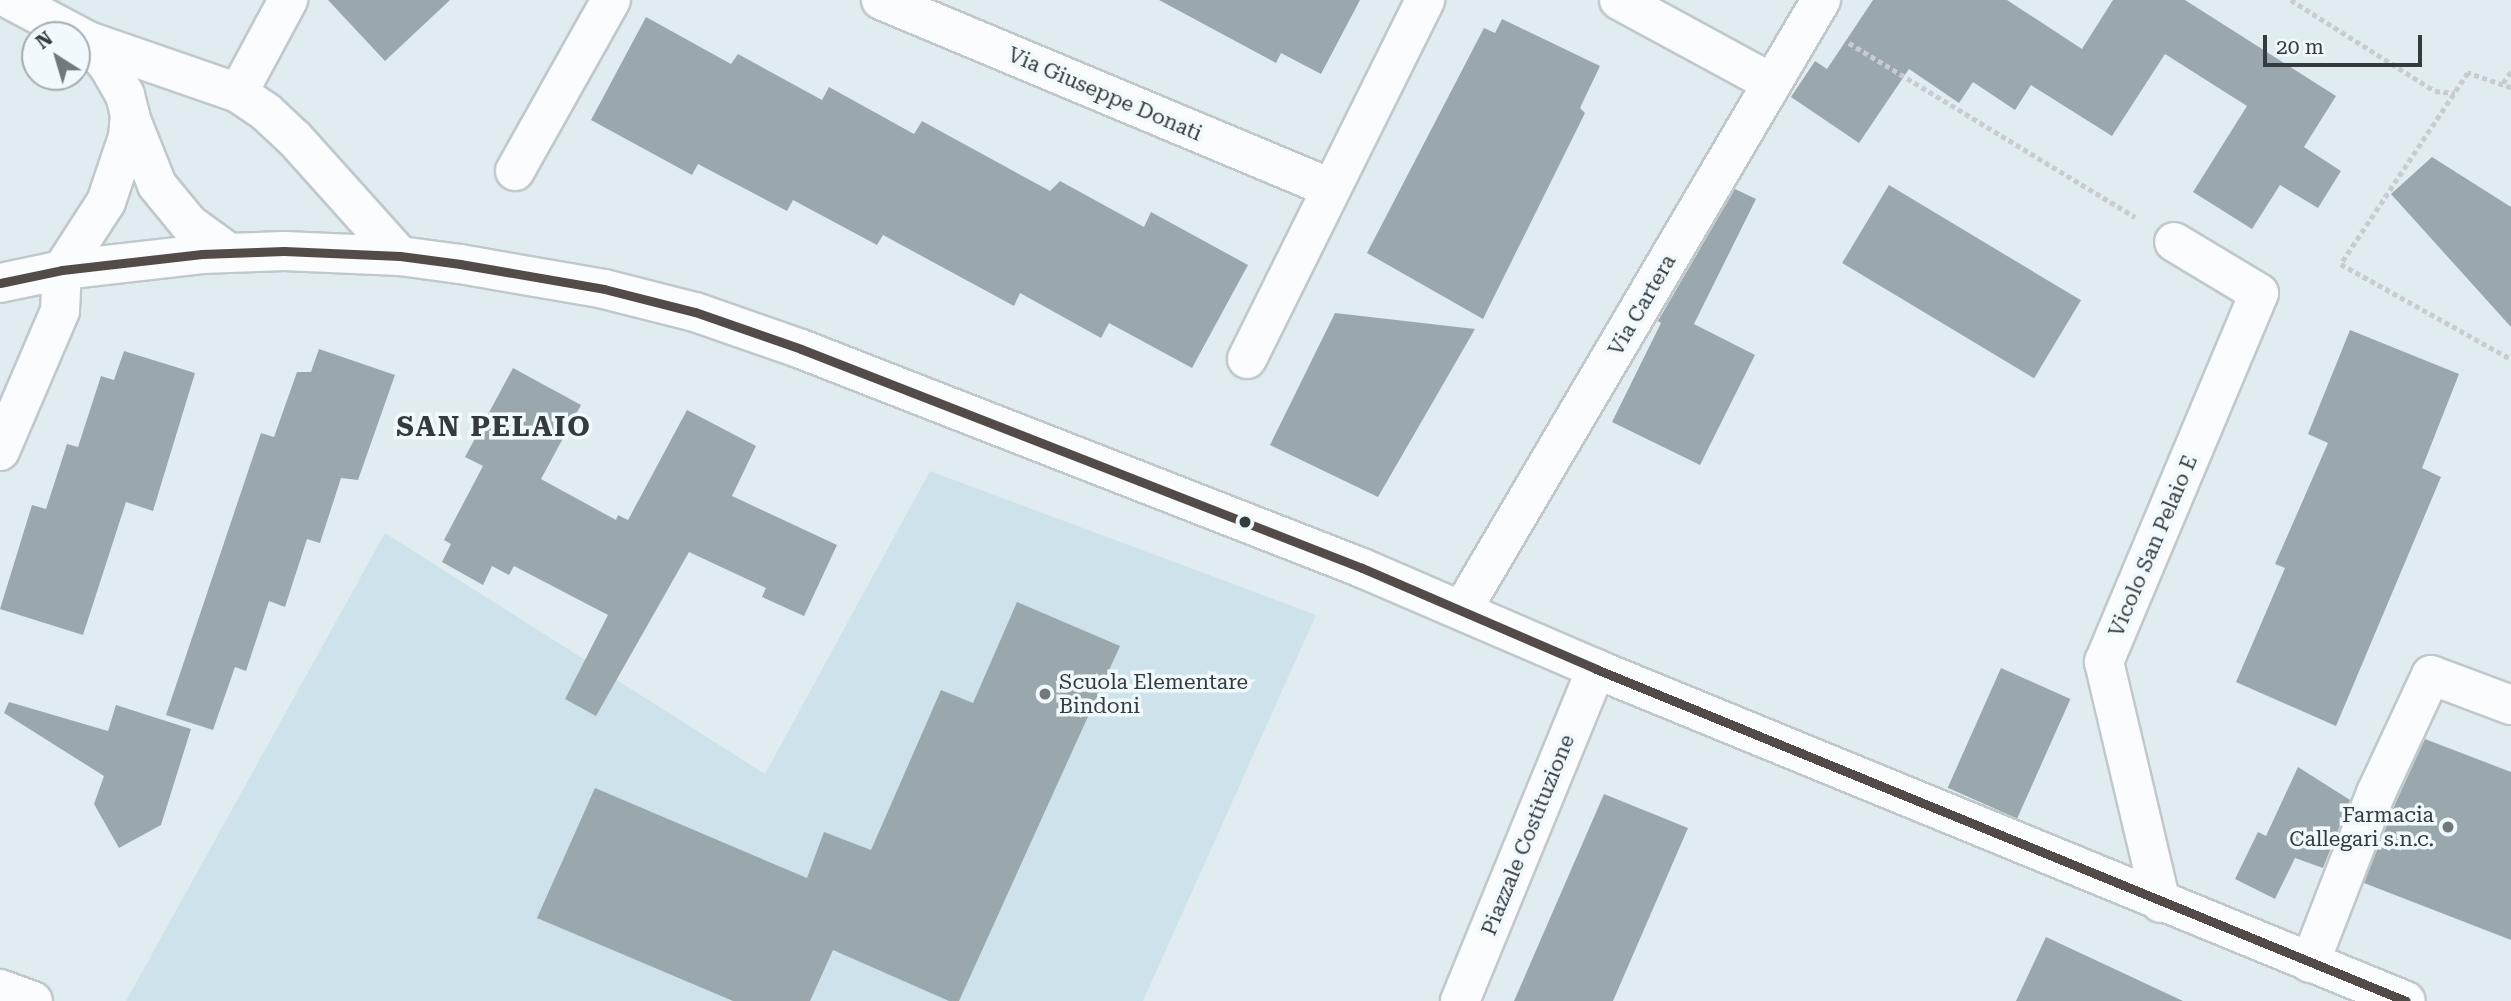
<!DOCTYPE html>
<html>
<head>
<meta charset="utf-8">
<style>
	body { margin:0 }
	#map { position:relative; width:2511px; height:1001px; overflow:hidden; background:#e1ecf1; font-family:"Roboto Serif",serif }
	div>[style] { position:absolute }
	.built>* { inset:0; background:#cee2eb }
	.building>* { inset:0; background:#9aa8ae; transform-origin:0 0 }
	.path>* { height:4.5px; margin-top:-2.25px; transform-origin:0; background:repeating-linear-gradient(90deg,#c8cbcf 0 5px,transparent 0 8.5px) }
	.roads { filter:drop-shadow(2px 0 #c0c8cc) drop-shadow(-2px 0 #c0c8cc) drop-shadow(0 2px #c0c8cc) drop-shadow(0 -2px #c0c8cc) }
	.minor>* { height:38px; margin:-19px; padding:0 19px; transform-origin:19px; border-radius:19px; background:#fafcfd }
	.secondary>* { height:38px; margin:-19px; padding:0 19px; transform-origin:19px; border-radius:19px; background:#fafcfd }
	.bus-1>* { height:9px; margin:-4.5px; padding:0 4.5px; transform-origin:4.5px; border-radius:4.5px; background:#524b48 }
	.dots>* { width:19px; height:19px; translate:-50% -50%; box-sizing:border-box; border:4px solid #f1f9fd; border-radius:50% }
	span { translate:-50% -50%; white-space:nowrap; text-align:center; line-height:1.15; -webkit-text-stroke:7px #f1f9fd; paint-order:stroke }
	.street-label { font-size:21px; color:#343b3f }
	.poi-label { font-size:21px; color:#343b3f }
	.left { translate:0 -50%; text-align:left }
	.right { translate:-100% -50%; text-align:right }
	.district-label { font-size:28px; color:#343b3f; font-weight:700; letter-spacing:2px }
	.north { position:absolute; left:21px; top:21px; width:70px; height:70px; box-sizing:border-box; background:#f1f9fd; border:2px solid #a5adb1; border-radius:50%; rotate:323deg; font-size:19px; font-weight:700; line-height:28px; text-align:center; color:#343b3f }
	.north::after { content:''; display:block; margin:auto; width:24px; height:32px; background:#71797d; clip-path:polygon(50% 0,100% 100%,50% 72%,0 100%) }
	.scale { position:absolute; left:2263px; top:35px; width:159px; height:32px; box-sizing:border-box; border:4px solid #343b3f; border-top:0; padding-left:9px; font-size:21px; line-height:24px; white-space:nowrap; color:#343b3f; -webkit-text-stroke:5px #f1f9fd; paint-order:stroke }
</style>
</head>
<body>
<div id="map">
	<div class="built">
		<div style="clip-path:polygon(930px 471px,1316px 615px,1143px 1001px,126px 1001px,385px 533px,765px 774px)"></div>
	</div>
	<div class="building">
		<div style="clip-path:polygon(328px 0,450px 0,385px 61px)"></div>
		<div style="clip-path:polygon(1159px 0,1360px 0,1321px 74px,1281px 53px,1276px 63px)"></div>
		<div style="clip-path:polygon(1873px 0,2007px 0,2082px 49px,2113px 0,2185px 0,2336px 96px,2304px 147px,2341px 171px,2318px 208px,2280px 185px,2252px 229px,2193px 192px,2247px 106px,2165px 54px,2112px 136px,2031px 85px,2015px 110px,1973px 82px,1959px 103px,1909px 69px,1859px 143px,1791px 97px,1815px 61px,1827px 69px)"></div>
		<div style="clip-path:polygon(646px 17px,731px 64px,738px 54px,822px 100px,829px 87px,914px 134px,922px 121px,1050px 191px,1060px 181px,1144px 227px,1151px 212px,1248px 265px,1192px 368px,1109px 323px,1101px 338px,1020px 293px,1014px 306px,883px 235px,877px 245px,793px 200px,787px 211px,698px 164px,692px 175px,591px 120px)"></div>
		<div style="clip-path:polygon(1502px 19px,1600px 66px,1580px 108px,1585px 113px,1483px 319px,1367px 253px,1484px 28px,1495px 33px)"></div>
		<div style="clip-path:polygon(2432px 157px,2511px 207px,2511px 327px,2391px 194px)"></div>
		<div style="left:1889px;top:185px;width:224px;height:91px;rotate:31deg"></div>
		<div style="clip-path:polygon(1735px 189px,1756px 199px,1694px 324px,1755px 355px,1700px 465px,1612px 422px,1661px 323px,1658px 321px)"></div>
		<div style="clip-path:polygon(1335px 313px,1475px 329px,1378px 497px,1270px 445px)"></div>
		<div style="clip-path:polygon(2350px 330px,2459px 374px,2422px 468px,2441px 477px,2336px 726px,2236px 682px,2285px 568px,2275px 564px,2328px 443px,2308px 434px)"></div>
		<div style="clip-path:polygon(319px 349px,395px 375px,358px 480px,341px 478px,320px 543px,307px 539px,285px 607px,269px 601px,246px 671px,235px 667px,213px 730px,166px 715px,261px 433px,274px 437px,297px 372px,311px 372px)"></div>
		<div style="clip-path:polygon(124px 351px,195px 373px,153px 511px,126px 502px,83px 635px,0 609px,32px 505px,46px 509px,67px 444px,78px 447px,101px 376px,114px 380px)"></div>
		<div style="clip-path:polygon(513px 368px,581px 405px,541px 479px,616px 520px,618px 515px,628px 520px,687px 410px,756px 446px,732px 496px,837px 545px,804px 616px,762px 597px,766px 588px,689px 552px,596px 716px,565px 699px,608px 615px,514px 566px,509px 575px,492px 566px,483px 585px,442px 562px,451px 544px,444px 540px,483px 466px,465px 457px)"></div>
		<div style="clip-path:polygon(1017px 602px,1120px 646px,959px 1001px,949px 1001px,833px 950px,810px 1001px,733px 1001px,537px 918px,595px 788px,807px 878px,824px 832px,871px 850px,941px 690px,973px 703px)"></div>
		<div style="left:2001px;top:668px;width:76px;height:131px;rotate:24deg"></div>
		<div style="clip-path:polygon(9px 702px,108px 731px,116px 705px,191px 729px,161px 825px,119px 848px,94px 804px,104px 776px,4px 713px)"></div>
		<div style="clip-path:polygon(2425px 739px,2511px 772px,2511px 940px,2364px 883px,2396px 802px)"></div>
		<div style="clip-path:polygon(2298px 767px,2350px 800px,2323px 868px,2295px 858px,2275px 899px,2235px 879px,2258px 832px,2266px 836px)"></div>
		<div style="clip-path:polygon(1604px 794px,1688px 828px,1613px 1001px,1514px 1001px)"></div>
		<div style="clip-path:polygon(2046px 937px,2183px 1001px,2016px 1001px)"></div>
	</div>
	<div class="path">
		<div style="left:2291px;top:0;width:170px;rotate:32.3deg"></div>
		<div style="left:2435px;top:91px;width:20px;rotate:6deg"></div>
		<div style="left:1849px;top:43px;width:335px;rotate:31.3deg"></div>
		<div style="left:2503px;top:83px;width:14px;rotate:-56deg"></div>
		<div style="left:2511px;top:88px;width:46px;rotate:-160.8deg"></div>
		<div style="left:2468px;top:73px;width:229px;rotate:123.6deg"></div>
		<div style="left:2341px;top:264px;width:195px;rotate:29.2deg"></div>
	</div>
	<div class="roads">
		<div class="minor">
			<div style="left:11px;top:0;width:87px;rotate:28deg"></div>
			<div style="left:88px;top:41px;width:159px;rotate:19.1deg"></div>
			<div style="left:238px;top:93px;width:34px;rotate:34deg"></div>
			<div style="left:266px;top:112px;width:40px;rotate:43deg"></div>
			<div style="left:295px;top:139px;width:157px;rotate:48.1deg"></div>
			<div style="left:881px;top:0;width:487px;rotate:22.7deg"></div>
			<div style="left:1619px;top:0;width:174px;rotate:28.5deg"></div>
			<div style="left:238px;top:93px;width:106px;rotate:-61.7deg"></div>
			<div style="left:130px;top:117px;width:73px;rotate:68.3deg"></div>
			<div style="left:157px;top:185px;width:50px;rotate:50.6deg"></div>
			<div style="left:189px;top:224px;width:49px;rotate:35.9deg"></div>
			<div style="left:515px;top:171px;width:196px;rotate:-60.7deg"></div>
			<div style="left:1247px;top:359px;width:401px;rotate:-63.6deg"></div>
			<div style="left:0;top:451px;width:152px;rotate:-66.8deg"></div>
			<div style="left:60px;top:311px;width:41px;rotate:-87.2deg"></div>
			<div style="left:62px;top:270px;width:81px;rotate:-57.1deg"></div>
			<div style="left:106px;top:202px;width:69px;rotate:-71.3deg"></div>
			<div style="left:128px;top:137px;width:22px;rotate:-85deg"></div>
			<div style="left:130px;top:115px;width:21px;rotate:-104deg"></div>
			<div style="left:125px;top:95px;width:32px;rotate:-120deg"></div>
			<div style="left:109px;top:67px;width:33px;rotate:-129deg"></div>
			<div style="left:1462px;top:610px;width:708px;rotate:-59.52deg"></div>
			<div style="left:2161px;top:903px;width:248px;rotate:-103.3deg"></div>
			<div style="left:2104px;top:662px;width:400px;rotate:-67.2deg"></div>
			<div style="left:2259px;top:293px;width:99px;rotate:-149deg"></div>
			<div style="left:2310px;top:963px;width:182px;rotate:-68.8deg"></div>
			<div style="left:2376px;top:793px;width:130px;rotate:-65deg"></div>
			<div style="left:2431px;top:675px;width:85px;rotate:20.6deg"></div>
			<div style="left:0;top:989px;width:35px;rotate:20deg"></div>
			<div style="left:1460px;top:1001px;width:359px;rotate:-67.7deg"></div>
		</div>
		<div class="secondary">
			<div style="left:0;top:283px;width:63px;rotate:-11.8deg"></div>
			<div style="left:62px;top:270px;width:141px;rotate:-6.5deg"></div>
			<div style="left:202px;top:254px;width:82px;rotate:-2.1deg"></div>
			<div style="left:284px;top:251px;width:116px;rotate:2.5deg"></div>
			<div style="left:400px;top:256px;width:61px;rotate:7.6deg"></div>
			<div style="left:460px;top:264px;width:146px;rotate:9.8deg"></div>
			<div style="left:604px;top:289px;width:94px;rotate:14.2deg"></div>
			<div style="left:695px;top:312px;width:112px;rotate:19.2deg"></div>
			<div style="left:801px;top:349px;width:602px;rotate:21.32deg"></div>
			<div style="left:1362px;top:568px;width:255px;rotate:23.3deg"></div>
			<div style="left:1596px;top:669px;width:875px;rotate:22.29deg"></div>
		</div>
	</div>
	<div class="bus-1">
		<div style="left:0;top:283px;width:63px;rotate:-11.8deg"></div>
		<div style="left:62px;top:270px;width:141px;rotate:-6.5deg"></div>
		<div style="left:202px;top:254px;width:82px;rotate:-2.1deg"></div>
		<div style="left:284px;top:251px;width:116px;rotate:2.5deg"></div>
		<div style="left:400px;top:256px;width:61px;rotate:7.6deg"></div>
		<div style="left:460px;top:264px;width:146px;rotate:9.8deg"></div>
		<div style="left:604px;top:289px;width:94px;rotate:14.2deg"></div>
		<div style="left:695px;top:312px;width:112px;rotate:19.2deg"></div>
		<div style="left:801px;top:349px;width:602px;rotate:21.32deg"></div>
		<div style="left:1362px;top:568px;width:255px;rotate:23.3deg"></div>
		<div style="left:1596px;top:669px;width:875px;rotate:22.29deg"></div>
	</div>
	<div class="dots">
		<div style="left:1245px;top:522px;background:#343b3f"></div>
		<div style="left:1045px;top:694px;background:#71797d"></div>
		<div style="left:2448px;top:827px;background:#71797d"></div>
	</div>
	<div class="street-label">
		<span style="left:1105px;top:94px;rotate:23deg">Via Giuseppe Donati</span>
		<span style="left:1642px;top:305px;rotate:-60deg">Via Cartera</span>
		<span style="left:2153px;top:546px;rotate:-67deg">Vicolo San Pelaio E</span>
		<span style="left:1528px;top:835px;rotate:-68deg">Piazzale Costituzione</span>
	</div>
	<div class="poi-label">
		<span class="left" style="left:1059px;top:694px">Scuola Elementare<br>Bindoni</span>
		<span class="right" style="left:2434px;top:827px">Farmacia<br>Callegari s.n.c.</span>
	</div>
	<div class="district-label">
		<span style="left:494px;top:427px">SAN PELAIO</span>
	</div>
	<div class="north">N</div>
	<div class="scale">20 m</div>
</div>
</body>
</html>
